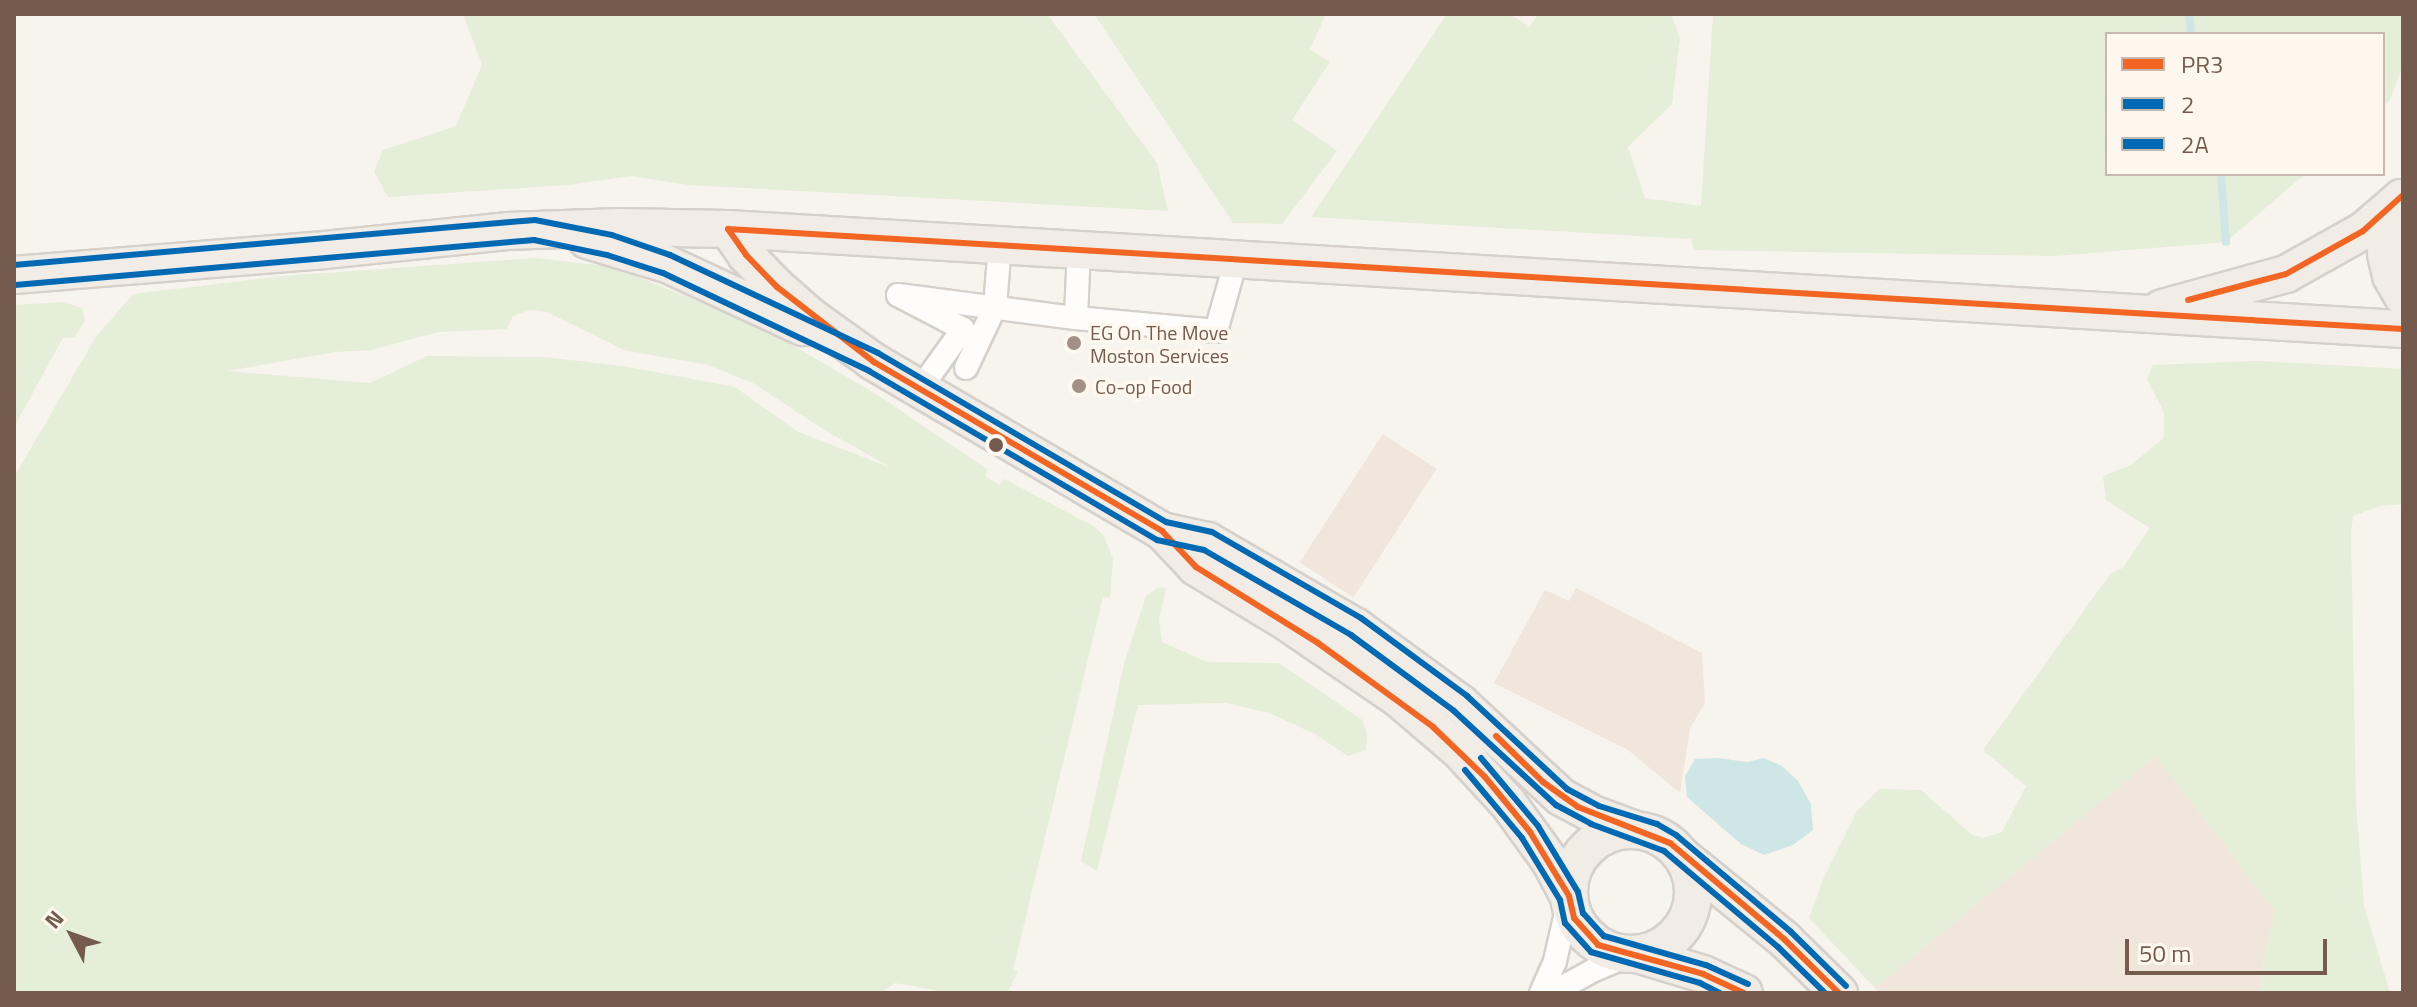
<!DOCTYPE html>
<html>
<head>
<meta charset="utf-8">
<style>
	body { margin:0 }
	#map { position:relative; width:2417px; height:1007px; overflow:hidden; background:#f7f3ed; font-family:"Titillium Web",sans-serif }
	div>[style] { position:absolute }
	.residential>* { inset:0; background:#f0e6db; transform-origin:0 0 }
	.green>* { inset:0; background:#e5eed9 }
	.water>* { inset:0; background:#cfe6e7 }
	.stream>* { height:8px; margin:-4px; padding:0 4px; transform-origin:4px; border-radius:4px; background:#cfe6e7 }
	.roads { filter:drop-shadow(2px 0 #d6d0cb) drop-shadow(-2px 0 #d6d0cb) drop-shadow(0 2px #d6d0cb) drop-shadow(0 -2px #d6d0cb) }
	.minor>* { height:22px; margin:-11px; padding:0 11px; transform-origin:11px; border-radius:11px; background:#fefdfc }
	.trunk>* { height:36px; margin:-18px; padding:0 18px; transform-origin:18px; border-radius:18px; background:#f2ece6 }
	.trunk>.ring { margin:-18px; padding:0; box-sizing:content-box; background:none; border:36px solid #f2ece6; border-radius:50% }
	.bus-1>* { height:6px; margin:-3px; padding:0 3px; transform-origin:3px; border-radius:3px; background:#f26522 }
	.bus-2>* { height:6px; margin:-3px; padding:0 3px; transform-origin:3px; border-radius:3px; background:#0069b4 }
	.bus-3>* { height:6px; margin:-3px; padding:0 3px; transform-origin:3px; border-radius:3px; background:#0069b4 }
	.dots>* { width:22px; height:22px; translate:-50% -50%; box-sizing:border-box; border:4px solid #fef8ef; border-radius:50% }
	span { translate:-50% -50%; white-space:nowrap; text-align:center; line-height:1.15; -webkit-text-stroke:7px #fef8ef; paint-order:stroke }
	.poi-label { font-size:20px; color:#755b4e }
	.left { translate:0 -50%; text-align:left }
	.frame { position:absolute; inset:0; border:16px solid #755b4e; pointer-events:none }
	.legend { position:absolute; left:2105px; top:32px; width:280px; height:144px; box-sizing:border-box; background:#fef8ef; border:2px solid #c7b9af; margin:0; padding:10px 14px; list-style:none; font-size:24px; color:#755b4e }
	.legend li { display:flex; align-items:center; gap:16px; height:40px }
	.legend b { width:40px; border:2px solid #c7b9af }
	.north { position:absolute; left:32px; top:895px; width:80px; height:80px; -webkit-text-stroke:6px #fef8ef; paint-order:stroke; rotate:311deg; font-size:22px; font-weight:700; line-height:32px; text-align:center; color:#755b4e }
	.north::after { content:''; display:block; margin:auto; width:28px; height:36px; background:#755b4e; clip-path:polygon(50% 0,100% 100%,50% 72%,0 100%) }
	.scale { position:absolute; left:2125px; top:939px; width:202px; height:36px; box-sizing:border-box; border:4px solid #755b4e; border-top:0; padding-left:10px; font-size:24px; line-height:28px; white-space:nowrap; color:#755b4e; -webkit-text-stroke:6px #fef8ef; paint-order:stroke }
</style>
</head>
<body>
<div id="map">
	<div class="residential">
		<div style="left:1383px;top:434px;width:64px;height:153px;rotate:33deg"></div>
		<div style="clip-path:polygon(1576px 588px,1702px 653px,1705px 703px,1690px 728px,1680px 793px,1628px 750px,1494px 683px,1545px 590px,1569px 601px)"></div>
		<div style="clip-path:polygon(2156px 756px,2275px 911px,2262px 968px,2261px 993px,1880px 993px,1875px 988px)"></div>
	</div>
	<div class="green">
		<div style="clip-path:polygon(463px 14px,1047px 14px,1157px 163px,1168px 211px,689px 185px,631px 176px,567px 185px,388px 197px,374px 172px,383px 150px,456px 126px,482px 65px)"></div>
		<div style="clip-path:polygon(1094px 14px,1326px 14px,1310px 49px,1330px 62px,1292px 120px,1337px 151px,1282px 224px,1233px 223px)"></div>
		<div style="clip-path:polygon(1447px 14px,1510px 14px,1530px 27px,1538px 14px,1671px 14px,1680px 38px,1672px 104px,1628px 147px,1645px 198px,1701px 206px,1713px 14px,2403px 14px,2403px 65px,2390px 100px,2383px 106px,2383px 34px,2107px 34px,2107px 174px,2305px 174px,2226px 242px,2055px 256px,1694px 250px,1691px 239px,1311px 217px)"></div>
		<div style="clip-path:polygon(evenodd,536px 258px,614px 267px,765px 329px,881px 397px,988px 470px,985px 476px,1000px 485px,1004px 479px,1095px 527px,1104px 536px,1113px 559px,1110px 598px,1103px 597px,1013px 970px,1018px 972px,1007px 993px,950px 993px,895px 983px,880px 993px,14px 993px,14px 477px,96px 337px,133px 294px,282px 276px,536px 258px,530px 310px,547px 312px,624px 350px,708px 365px,753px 383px,821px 428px,892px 468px,798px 432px,735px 387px,623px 366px,543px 357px,427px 356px,370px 383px,227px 371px,335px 352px,371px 350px,438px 332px,507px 329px,513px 316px,530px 310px)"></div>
		<div style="clip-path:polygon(65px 302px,82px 308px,85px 320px,75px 337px,63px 338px,14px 427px,14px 305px)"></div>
		<div style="clip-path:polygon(2258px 361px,2403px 369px,2403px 504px,2380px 506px,2353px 516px,2351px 532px,2356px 804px,2364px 905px,2390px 993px,2261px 993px,2262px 968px,2275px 911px,2156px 756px,1875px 988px,1809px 918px,1824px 877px,1857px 811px,1879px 789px,1921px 790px,1971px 834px,1983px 838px,2002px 832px,2026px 786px,1983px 750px,2111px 573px,2123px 568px,2150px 528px,2106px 500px,2103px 476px,2131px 465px,2164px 438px,2164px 412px,2147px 379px,2153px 365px)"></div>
		<div style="clip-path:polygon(1158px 587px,1166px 588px,1159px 620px,1162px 642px,1207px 662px,1279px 663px,1362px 720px,1367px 733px,1366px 750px,1348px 756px,1315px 734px,1269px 713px,1226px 703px,1138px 705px,1097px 871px,1081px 861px,1124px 664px,1146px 596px)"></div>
	</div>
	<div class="water">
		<div style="clip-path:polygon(1718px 758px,1747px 762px,1764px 758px,1782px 766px,1798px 781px,1811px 804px,1813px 830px,1793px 845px,1764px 855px,1741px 844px,1687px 797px,1685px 776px,1695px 759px)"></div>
	</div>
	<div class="stream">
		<div style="left:2189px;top:14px;width:20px;rotate:84deg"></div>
		<div style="left:2221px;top:174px;width:68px;rotate:85.8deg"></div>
	</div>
	<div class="roads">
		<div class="minor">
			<div style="left:1079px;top:248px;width:70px;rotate:92.5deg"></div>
			<div style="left:1076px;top:318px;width:141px;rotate:5.3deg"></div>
			<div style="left:1216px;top:331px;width:77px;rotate:-74.2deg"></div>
			<div style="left:966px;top:368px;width:68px;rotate:-64.6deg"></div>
			<div style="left:995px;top:307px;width:64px;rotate:-85.5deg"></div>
			<div style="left:920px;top:389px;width:74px;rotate:-54.4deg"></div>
			<div style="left:963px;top:329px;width:73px;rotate:-152.4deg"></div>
			<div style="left:898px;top:295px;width:179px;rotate:7.4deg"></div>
			<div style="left:1541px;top:993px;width:35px;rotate:-66deg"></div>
			<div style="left:1555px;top:961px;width:63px;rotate:-77.1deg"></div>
			<div style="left:1552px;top:993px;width:48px;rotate:-28.7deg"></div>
			<div style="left:1594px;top:970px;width:41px;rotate:-22.8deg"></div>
		</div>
		<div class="trunk">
			<div style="left:2401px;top:198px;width:22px;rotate:120deg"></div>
			<div style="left:2390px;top:217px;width:37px;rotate:96deg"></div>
			<div style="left:2386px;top:254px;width:23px;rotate:77deg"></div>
			<div style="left:2391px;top:276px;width:24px;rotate:60deg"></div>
			<div style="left:728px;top:229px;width:32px;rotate:55deg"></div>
			<div style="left:746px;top:255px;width:45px;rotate:45.9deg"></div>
			<div style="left:777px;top:287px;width:44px;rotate:41.3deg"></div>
			<div style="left:810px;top:316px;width:79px;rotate:35.7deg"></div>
			<div style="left:874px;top:362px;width:334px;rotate:30.4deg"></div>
			<div style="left:1162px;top:531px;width:50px;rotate:46.6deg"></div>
			<div style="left:1196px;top:567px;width:100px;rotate:31.2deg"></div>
			<div style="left:1282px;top:619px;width:140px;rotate:34.3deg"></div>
			<div style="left:1398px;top:698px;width:82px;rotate:40.5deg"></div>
			<div style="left:1460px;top:751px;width:71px;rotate:47.3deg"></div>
			<div style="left:1508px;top:803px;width:72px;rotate:54.1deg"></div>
			<div style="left:1550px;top:861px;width:40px;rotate:62deg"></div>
			<div style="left:587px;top:240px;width:84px;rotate:16.7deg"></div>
			<div style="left:667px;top:264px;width:150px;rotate:24.9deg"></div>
			<div style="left:14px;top:275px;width:302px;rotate:-4.6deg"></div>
			<div style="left:315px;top:251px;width:193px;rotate:-5.9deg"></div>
			<div style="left:507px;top:231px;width:113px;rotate:-2deg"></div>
			<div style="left:620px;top:227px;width:108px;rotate:1.1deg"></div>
			<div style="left:728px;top:229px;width:1678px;rotate:3.42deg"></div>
			<div style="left:2162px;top:308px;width:129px;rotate:-15.3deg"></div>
			<div style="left:2286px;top:274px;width:88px;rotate:-29.2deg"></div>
			<div style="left:2363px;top:231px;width:46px;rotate:-40.6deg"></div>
			<div style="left:1162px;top:531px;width:47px;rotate:12.3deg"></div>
			<div style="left:1208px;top:541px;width:171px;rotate:30.2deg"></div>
			<div style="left:1356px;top:627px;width:129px;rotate:36.2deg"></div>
			<div style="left:1460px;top:703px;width:138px;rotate:42.9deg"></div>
			<div style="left:1561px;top:797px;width:38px;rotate:28deg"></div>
			<div style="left:1595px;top:815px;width:44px;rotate:20.1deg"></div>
			<div class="ring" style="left:1569px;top:830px;width:88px;height:88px"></div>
			<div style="left:1683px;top:857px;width:132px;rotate:39.1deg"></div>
			<div style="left:1785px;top:940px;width:76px;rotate:44.5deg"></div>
			<div style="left:1637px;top:954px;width:69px;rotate:16.9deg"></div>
			<div style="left:1703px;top:974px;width:45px;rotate:24.9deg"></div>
		</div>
	</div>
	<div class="bus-1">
		<div style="left:728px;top:229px;width:1678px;rotate:3.42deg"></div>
		<div style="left:728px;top:229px;width:32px;rotate:55deg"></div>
		<div style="left:746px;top:255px;width:45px;rotate:45.9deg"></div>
		<div style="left:777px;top:287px;width:123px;rotate:37.7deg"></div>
		<div style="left:874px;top:362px;width:334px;rotate:30.4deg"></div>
		<div style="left:1162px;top:531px;width:50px;rotate:46.6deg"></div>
		<div style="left:1196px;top:567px;width:144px;rotate:31.9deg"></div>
		<div style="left:1318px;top:643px;width:142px;rotate:36.1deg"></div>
		<div style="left:1433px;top:727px;width:72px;rotate:43.9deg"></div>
		<div style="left:1485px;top:777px;width:71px;rotate:50.7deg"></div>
		<div style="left:1530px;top:832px;width:75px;rotate:58.6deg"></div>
		<div style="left:1569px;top:896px;width:23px;rotate:77deg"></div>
		<div style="left:1574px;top:918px;width:36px;rotate:48deg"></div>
		<div style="left:1598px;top:945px;width:109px;rotate:15.4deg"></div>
		<div style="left:1703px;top:974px;width:45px;rotate:24.9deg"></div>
		<div style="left:2188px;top:300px;width:101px;rotate:-14.9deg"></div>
		<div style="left:2286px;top:274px;width:88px;rotate:-29.2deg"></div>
		<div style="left:2363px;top:231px;width:54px;rotate:-42deg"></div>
		<div style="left:1496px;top:736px;width:66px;rotate:44.4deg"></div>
		<div style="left:1543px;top:782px;width:43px;rotate:35.5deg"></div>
		<div style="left:1578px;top:807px;width:99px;rotate:21.4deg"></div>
		<div style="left:1670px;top:843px;width:150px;rotate:40.1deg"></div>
		<div style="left:1785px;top:940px;width:76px;rotate:44.5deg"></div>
	</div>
	<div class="bus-2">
		<div style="left:15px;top:285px;width:521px;rotate:-4.96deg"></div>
		<div style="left:534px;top:240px;width:75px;rotate:11.6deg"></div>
		<div style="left:607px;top:255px;width:59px;rotate:17.8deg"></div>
		<div style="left:663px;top:273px;width:228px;rotate:25.4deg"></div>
		<div style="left:869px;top:371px;width:334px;rotate:30.4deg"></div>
		<div style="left:1157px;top:540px;width:48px;rotate:12deg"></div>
		<div style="left:1204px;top:550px;width:170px;rotate:30deg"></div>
		<div style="left:1351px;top:635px;width:128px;rotate:36.4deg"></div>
		<div style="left:1454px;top:711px;width:139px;rotate:42.7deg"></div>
		<div style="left:1556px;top:805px;width:40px;rotate:28deg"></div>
		<div style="left:1591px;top:824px;width:78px;rotate:20.3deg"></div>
		<div style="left:1664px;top:851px;width:149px;rotate:40.1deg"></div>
		<div style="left:1778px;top:947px;width:66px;rotate:44.4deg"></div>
		<div style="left:1465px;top:770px;width:89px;rotate:50deg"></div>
		<div style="left:1522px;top:838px;width:73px;rotate:58.5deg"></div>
		<div style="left:1560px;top:900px;width:24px;rotate:78deg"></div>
		<div style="left:1565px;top:923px;width:39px;rotate:48deg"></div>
		<div style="left:1591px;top:952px;width:113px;rotate:15.9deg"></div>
		<div style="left:1700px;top:983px;width:22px;rotate:27deg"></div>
	</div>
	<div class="bus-3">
		<div style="left:14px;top:265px;width:523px;rotate:-4.94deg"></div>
		<div style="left:535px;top:220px;width:78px;rotate:11deg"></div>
		<div style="left:612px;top:235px;width:61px;rotate:19deg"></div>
		<div style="left:670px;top:255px;width:230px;rotate:25.2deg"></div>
		<div style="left:878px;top:353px;width:334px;rotate:30.4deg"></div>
		<div style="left:1166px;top:522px;width:47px;rotate:12.3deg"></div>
		<div style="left:1212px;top:532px;width:172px;rotate:30deg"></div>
		<div style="left:1361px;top:618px;width:132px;rotate:36.3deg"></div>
		<div style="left:1467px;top:696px;width:137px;rotate:42.9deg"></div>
		<div style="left:1567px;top:789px;width:36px;rotate:28deg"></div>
		<div style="left:1599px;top:806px;width:61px;rotate:17.2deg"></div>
		<div style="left:1657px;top:824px;width:22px;rotate:30deg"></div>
		<div style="left:1676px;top:835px;width:150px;rotate:40.1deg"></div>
		<div style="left:1791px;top:932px;width:77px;rotate:44.5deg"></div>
		<div style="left:1481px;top:758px;width:89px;rotate:50deg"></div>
		<div style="left:1538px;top:826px;width:77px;rotate:58.8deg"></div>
		<div style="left:1578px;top:892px;width:22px;rotate:77deg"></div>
		<div style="left:1583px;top:913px;width:31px;rotate:48deg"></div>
		<div style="left:1604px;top:936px;width:106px;rotate:15.9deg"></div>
		<div style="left:1706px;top:965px;width:46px;rotate:24.3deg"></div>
	</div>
	<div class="dots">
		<div style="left:1074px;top:343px;background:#a29086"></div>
		<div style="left:1079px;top:386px;background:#a29086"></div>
		<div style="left:996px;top:445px;background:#755b4e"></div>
	</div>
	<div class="poi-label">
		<span class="left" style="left:1090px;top:344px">EG On The Move<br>Moston Services</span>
		<span class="left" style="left:1095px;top:386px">Co-op Food</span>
	</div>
	<div class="frame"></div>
	<ul class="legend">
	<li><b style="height:10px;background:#f26522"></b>PR3</li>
	<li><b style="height:10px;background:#0069b4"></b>2</li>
	<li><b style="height:10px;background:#0069b4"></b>2A</li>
	</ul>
	<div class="north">N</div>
	<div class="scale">50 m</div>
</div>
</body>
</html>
